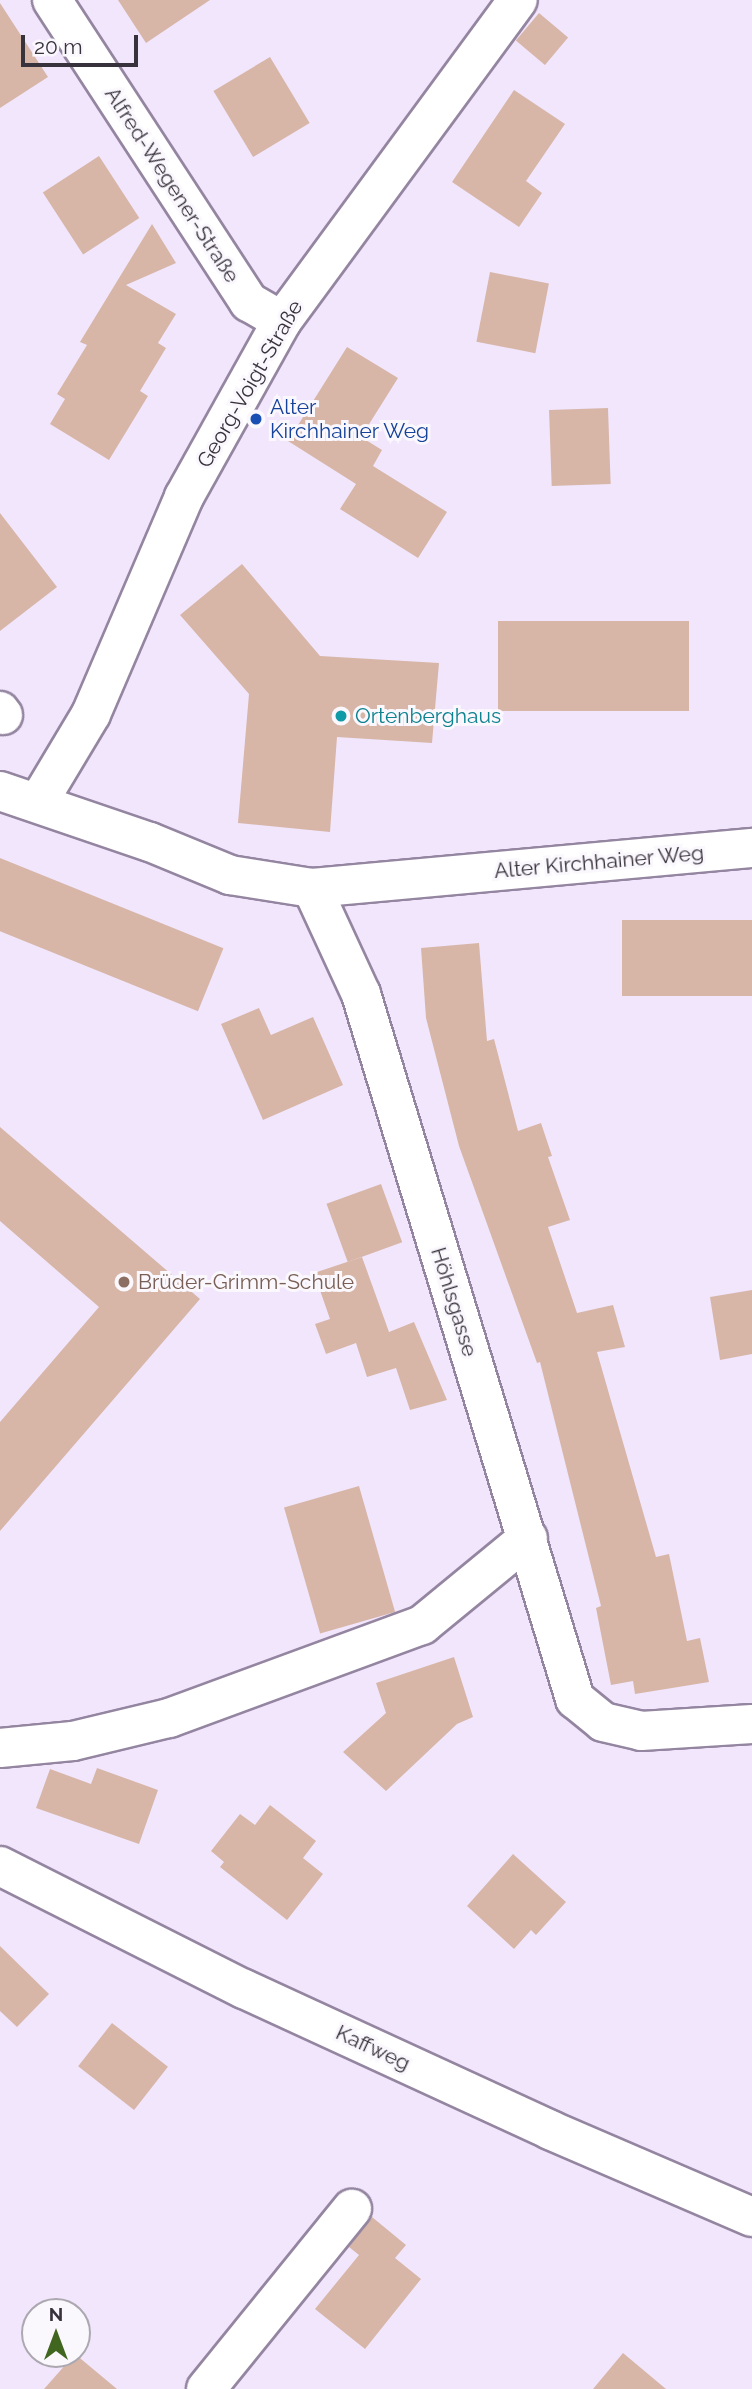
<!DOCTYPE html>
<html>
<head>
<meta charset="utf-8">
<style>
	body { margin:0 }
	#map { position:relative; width:752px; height:2389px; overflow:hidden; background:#f2e6fd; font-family:Raleway,sans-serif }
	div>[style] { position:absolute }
	.building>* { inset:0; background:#d7b6a8; transform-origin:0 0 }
	.roads { filter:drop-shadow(2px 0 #9485a0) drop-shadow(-2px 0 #9485a0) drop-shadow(0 2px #9485a0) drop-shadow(0 -2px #9485a0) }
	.minor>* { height:38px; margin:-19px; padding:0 19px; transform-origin:19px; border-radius:19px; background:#fff }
	.dots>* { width:19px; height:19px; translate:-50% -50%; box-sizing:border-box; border:4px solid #faf7fd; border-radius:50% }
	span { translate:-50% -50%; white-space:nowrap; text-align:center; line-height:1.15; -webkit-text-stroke:6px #faf7fd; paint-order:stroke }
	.street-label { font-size:21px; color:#38323d }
	.transit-label { font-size:21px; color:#164399 }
	.left { translate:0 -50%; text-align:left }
	.culture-label { font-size:21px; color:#0d838f }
	.education-label { font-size:21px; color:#785e54 }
	.north { position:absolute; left:21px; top:2298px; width:70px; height:70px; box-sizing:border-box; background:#faf7fd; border:2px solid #aca8b0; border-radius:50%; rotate:0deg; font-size:19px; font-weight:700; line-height:28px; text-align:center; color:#38323d }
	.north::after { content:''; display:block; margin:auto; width:24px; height:32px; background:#41661f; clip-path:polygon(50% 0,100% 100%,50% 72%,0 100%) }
	.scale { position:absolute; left:21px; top:35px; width:117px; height:32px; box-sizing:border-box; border:4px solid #38323d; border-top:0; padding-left:9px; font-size:21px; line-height:24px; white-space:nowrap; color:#38323d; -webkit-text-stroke:5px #faf7fd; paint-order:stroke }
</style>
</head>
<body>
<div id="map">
	<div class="building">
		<div style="clip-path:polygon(118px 0,210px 0,146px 43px)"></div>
		<div style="clip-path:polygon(0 3px,48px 77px,0 108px)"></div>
		<div style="left:539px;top:13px;width:38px;height:36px;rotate:40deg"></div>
		<div style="left:270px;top:57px;width:77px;height:66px;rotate:59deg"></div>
		<div style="clip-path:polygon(514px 90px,565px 124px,526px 181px,542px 193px,519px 227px,452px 182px)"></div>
		<div style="left:99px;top:156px;width:74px;height:67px;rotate:57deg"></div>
		<div style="clip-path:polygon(152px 224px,176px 263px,126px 285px,176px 314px,158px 343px,166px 348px,140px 391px,148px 396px,109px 460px,50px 424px,65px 399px,57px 394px,87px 345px,80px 342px)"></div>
		<div style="left:490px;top:272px;width:60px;height:71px;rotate:11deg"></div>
		<div style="clip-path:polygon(347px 347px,398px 378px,361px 437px,382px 450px,373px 466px,447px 512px,418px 558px,340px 509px,356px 484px,288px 441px)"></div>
		<div style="left:608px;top:408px;width:76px;height:59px;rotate:88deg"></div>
		<div style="clip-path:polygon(0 513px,57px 587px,0 631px)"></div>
		<div style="clip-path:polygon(242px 564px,320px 656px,439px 663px,432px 743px,337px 737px,330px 832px,238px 823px,249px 694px,180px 615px)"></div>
		<div style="left:498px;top:621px;width:191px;height:90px"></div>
		<div style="left:0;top:858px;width:241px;height:68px;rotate:22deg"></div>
		<div style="left:752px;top:920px;width:76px;height:130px;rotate:90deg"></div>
		<div style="clip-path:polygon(479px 943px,487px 1041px,494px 1039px,518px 1131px,541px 1123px,552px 1156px,548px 1157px,570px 1220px,548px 1227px,577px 1313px,613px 1305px,625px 1347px,597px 1352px,656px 1557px,669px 1554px,687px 1641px,700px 1638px,709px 1682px,635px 1694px,633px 1681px,611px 1685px,596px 1608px,601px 1606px,540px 1362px,537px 1363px,459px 1146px,426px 1018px,421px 948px)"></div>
		<div style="clip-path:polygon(259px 1008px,271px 1035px,313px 1017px,343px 1085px,263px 1120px,221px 1024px)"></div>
		<div style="clip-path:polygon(0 1127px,200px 1299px,0 1531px,0 1422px,99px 1307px,0 1221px)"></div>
		<div style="left:381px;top:1184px;width:62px;height:58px;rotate:70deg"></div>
		<div style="clip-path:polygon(362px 1257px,389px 1332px,414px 1322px,447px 1400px,410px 1410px,396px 1368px,367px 1377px,356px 1343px,326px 1354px,315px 1324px,330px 1319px,314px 1273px)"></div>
		<div style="clip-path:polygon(752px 1290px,752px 1354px,720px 1360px,710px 1297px)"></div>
		<div style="left:359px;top:1486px;width:131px;height:78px;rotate:74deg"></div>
		<div style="clip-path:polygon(454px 1657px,473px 1717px,457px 1724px,386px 1791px,343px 1752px,386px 1713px,376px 1683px)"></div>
		<div style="clip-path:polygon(97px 1768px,158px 1790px,139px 1844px,36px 1808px,50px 1769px,91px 1784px)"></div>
		<div style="clip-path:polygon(270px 1805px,316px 1841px,303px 1858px,323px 1874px,287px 1920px,220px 1867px,224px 1862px,211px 1851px,240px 1814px,255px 1825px)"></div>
		<div style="clip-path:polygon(513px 1854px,566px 1902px,536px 1935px,531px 1930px,514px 1949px,467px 1906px)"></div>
		<div style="clip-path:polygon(0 1946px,49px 1994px,17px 2027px,0 2011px)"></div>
		<div style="left:112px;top:2023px;width:71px;height:55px;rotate:38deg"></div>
		<div style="clip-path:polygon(372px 2217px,406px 2245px,395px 2258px,421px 2279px,365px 2349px,315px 2309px,359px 2255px,349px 2247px)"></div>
		<div style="clip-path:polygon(623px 2353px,666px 2389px,593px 2389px)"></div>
		<div style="clip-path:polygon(75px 2354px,117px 2389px,44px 2389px)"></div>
	</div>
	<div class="roads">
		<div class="minor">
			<div style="left:52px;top:0;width:361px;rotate:56.9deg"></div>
			<div style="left:249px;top:302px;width:38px;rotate:30deg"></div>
			<div style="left:0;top:711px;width:5px;rotate:53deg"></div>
			<div style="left:0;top:791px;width:158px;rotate:18.8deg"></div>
			<div style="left:150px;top:842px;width:87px;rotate:22.4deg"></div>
			<div style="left:230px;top:875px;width:83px;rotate:9deg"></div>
			<div style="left:312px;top:888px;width:442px;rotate:-5.2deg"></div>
			<div style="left:39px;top:801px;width:101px;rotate:-59.1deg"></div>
			<div style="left:91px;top:714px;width:236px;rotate:-66.8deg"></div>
			<div style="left:184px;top:497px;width:201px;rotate:-60.9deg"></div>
			<div style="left:282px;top:321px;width:398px;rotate:-53.7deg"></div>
			<div style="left:312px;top:888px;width:117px;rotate:65.2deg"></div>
			<div style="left:361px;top:994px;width:737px;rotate:73.11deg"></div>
			<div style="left:575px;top:1699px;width:36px;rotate:39deg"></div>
			<div style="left:603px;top:1722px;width:39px;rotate:13deg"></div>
			<div style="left:641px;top:1731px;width:111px;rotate:-3.6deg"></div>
			<div style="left:0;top:1748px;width:73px;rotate:-5.5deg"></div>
			<div style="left:73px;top:1741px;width:99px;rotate:-13.5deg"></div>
			<div style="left:169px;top:1718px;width:270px;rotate:-20.2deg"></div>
			<div style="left:422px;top:1625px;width:137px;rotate:-39.4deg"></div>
			<div style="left:0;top:1866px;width:273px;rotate:26.8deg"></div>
			<div style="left:244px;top:1989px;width:337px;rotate:24.7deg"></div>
			<div style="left:550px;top:2130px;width:220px;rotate:23.3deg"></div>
			<div style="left:206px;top:2389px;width:232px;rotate:-51deg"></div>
		</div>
	</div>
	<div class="dots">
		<div style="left:256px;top:419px;background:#1a4fb4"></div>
		<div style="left:341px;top:716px;background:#0f9aa8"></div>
		<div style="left:124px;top:1282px;background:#8d6e63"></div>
	</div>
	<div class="street-label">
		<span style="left:172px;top:185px;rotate:57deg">Alfred-Wegener-Straße</span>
		<span style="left:250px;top:384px;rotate:-60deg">Georg-Voigt-Straße</span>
		<span style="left:599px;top:862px;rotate:-5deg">Alter Kirchhainer Weg</span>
		<span style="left:454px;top:1302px;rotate:73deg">Höhlsgasse</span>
		<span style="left:373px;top:2048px;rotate:25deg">Kaffweg</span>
	</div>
	<div class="transit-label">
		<span class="left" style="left:270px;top:419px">Alter<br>Kirchhainer Weg</span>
	</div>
	<div class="culture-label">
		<span class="left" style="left:355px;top:716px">Ortenberghaus</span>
	</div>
	<div class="education-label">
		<span class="left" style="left:138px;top:1282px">Brüder-Grimm-Schule</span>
	</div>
	<div class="north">N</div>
	<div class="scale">20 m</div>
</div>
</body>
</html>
